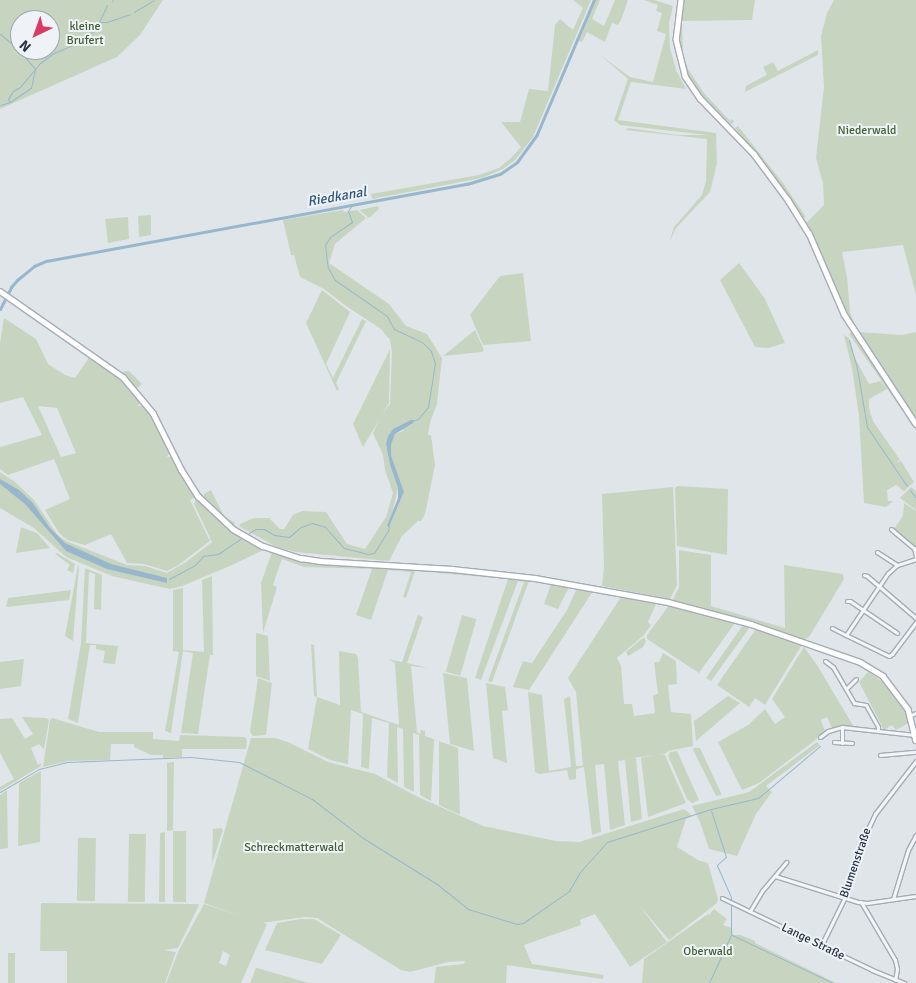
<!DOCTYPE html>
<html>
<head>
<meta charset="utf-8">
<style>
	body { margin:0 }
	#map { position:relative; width:916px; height:983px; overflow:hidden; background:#e0e5ea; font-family:Signika,sans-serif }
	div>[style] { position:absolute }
	.green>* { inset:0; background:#c7d5c0; transform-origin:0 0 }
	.water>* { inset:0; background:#98b7cd }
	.stream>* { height:1px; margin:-0.5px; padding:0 0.5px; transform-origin:0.5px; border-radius:0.5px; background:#98b7cd }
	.canal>* { height:3px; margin:-1.5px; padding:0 1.5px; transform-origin:1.5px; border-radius:1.5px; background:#98b7cd }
	.roads { filter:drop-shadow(1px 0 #a5acb5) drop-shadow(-1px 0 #a5acb5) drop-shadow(0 1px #a5acb5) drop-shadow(0 -1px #a5acb5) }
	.street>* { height:3px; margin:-1.5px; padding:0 1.5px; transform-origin:1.5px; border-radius:1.5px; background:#f3f5f8 }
	.secondary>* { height:4.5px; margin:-2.25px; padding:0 2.25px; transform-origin:2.25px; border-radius:2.25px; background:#fff }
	span { translate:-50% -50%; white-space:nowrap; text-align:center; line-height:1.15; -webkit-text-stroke:4px #eff3f7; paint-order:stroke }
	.park-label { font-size:12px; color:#406033 }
	.street-label { font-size:12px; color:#273443 }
	.water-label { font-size:14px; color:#2e577a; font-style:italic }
	.north { position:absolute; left:10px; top:10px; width:50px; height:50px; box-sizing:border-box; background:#eff3f7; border:1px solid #9fa7af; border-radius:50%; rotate:222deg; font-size:14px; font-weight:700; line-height:20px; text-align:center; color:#273443 }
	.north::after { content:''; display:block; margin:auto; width:18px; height:22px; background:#d93b62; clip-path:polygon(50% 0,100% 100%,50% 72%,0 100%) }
</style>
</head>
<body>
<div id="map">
	<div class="green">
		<div style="clip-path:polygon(evenodd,0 0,163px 0,140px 35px,117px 57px,0 109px,0 0,20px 20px,50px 20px,50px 50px,20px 50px,20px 20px)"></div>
		<div style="clip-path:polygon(573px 0,591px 0,533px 137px,515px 160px,503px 169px,482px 178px,372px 199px,371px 194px,479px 175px,499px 168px,511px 158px,521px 147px,501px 122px,520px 122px,529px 89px,548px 91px,555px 25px,560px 19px,573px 30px,583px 8px)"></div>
		<div style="clip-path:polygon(596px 0,600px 0,592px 19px,604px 26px,615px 0,628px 0,621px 20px,618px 25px,612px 23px,605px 42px,587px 32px,582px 42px,579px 41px)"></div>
		<div style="clip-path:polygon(644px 0,654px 0,673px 6px,669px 23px,670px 48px,676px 70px,686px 89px,631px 82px,618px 120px,716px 133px,717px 163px,710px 192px,676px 228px,669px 243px,674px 227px,702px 195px,706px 181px,707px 139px,626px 130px,628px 128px,678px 135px,707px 135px,620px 125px,614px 120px,628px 79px,600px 55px,630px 77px,653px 82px,666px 34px,657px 31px,662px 13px,656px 11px,658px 5px)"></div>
		<div style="clip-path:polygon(683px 0,755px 0,752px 20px,682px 21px,683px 54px,688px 69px,704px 93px,730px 121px,732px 119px,734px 122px,731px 124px,701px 95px,686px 74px,678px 40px)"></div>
		<div style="clip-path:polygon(834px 0,916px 0,916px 295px,903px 245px,842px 252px,847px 277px,850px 312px,856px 328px,847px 316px,806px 223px,824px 205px,823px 183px,816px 158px,824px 87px,821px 36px,827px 13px)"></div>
		<div style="clip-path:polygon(818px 50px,818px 55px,745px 92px,746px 86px,767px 75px,763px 67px,773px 62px,778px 71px)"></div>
		<div style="clip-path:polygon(738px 126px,783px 183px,806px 217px,803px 218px,777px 181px,735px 128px)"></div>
		<div style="clip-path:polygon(378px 206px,379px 209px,369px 218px,359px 210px)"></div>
		<div style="clip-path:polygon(evenodd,343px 210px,344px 212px,357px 210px,366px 218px,335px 244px,329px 263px,389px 304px,406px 326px,427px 334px,442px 358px,437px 404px,430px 422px,428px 435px,431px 435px,435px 465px,425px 514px,421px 521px,418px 521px,402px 536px,389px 561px,296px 552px,277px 547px,239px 526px,240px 524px,254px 518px,269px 518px,280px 529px,284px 529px,293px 515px,302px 511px,326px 512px,347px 544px,365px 549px,386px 517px,393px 493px,385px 470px,383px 455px,373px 433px,380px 417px,390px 404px,392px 352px,390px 340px,381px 329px,346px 306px,324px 289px,300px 277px,294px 255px,291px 255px,283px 220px,343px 210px,393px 429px,405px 430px,395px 434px,391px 445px,391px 455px,404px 492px,389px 527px,398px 488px,390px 465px,386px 444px,388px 436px,393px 429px)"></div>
		<div style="clip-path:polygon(151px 215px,151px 235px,139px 237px,138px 216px)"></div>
		<div style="clip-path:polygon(128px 217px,129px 239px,108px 243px,105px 219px)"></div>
		<div style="clip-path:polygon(739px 263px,765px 299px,785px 343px,768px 348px,755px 347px,720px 280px)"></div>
		<div style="clip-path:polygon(523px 273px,531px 341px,483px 345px,470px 315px,500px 276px)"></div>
		<div style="clip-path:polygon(322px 290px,350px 312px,326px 364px,333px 378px,362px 319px,366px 321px,336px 383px,339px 389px,337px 391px,306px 323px)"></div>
		<div style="clip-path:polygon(evenodd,4px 318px,36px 339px,48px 364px,65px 375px,75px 378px,91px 355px,121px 377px,143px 402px,137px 406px,146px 406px,160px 430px,170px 452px,167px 457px,172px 457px,194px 492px,194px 498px,190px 500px,210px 541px,177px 566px,167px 571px,144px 564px,127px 563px,111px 534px,85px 545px,67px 540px,59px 533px,45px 510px,70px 499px,54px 459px,8px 475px,0 469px,0 447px,42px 435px,23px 397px,0 403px,0 343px,4px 318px,38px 406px,57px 408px,76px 453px,61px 457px,38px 406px)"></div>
		<div style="clip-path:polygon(475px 330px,484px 350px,482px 352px,443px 356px)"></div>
		<div style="clip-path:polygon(851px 332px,916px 427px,916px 430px,849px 334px)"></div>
		<div style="clip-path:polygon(859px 332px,902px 335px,916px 332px,916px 421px,858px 334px)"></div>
		<div style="clip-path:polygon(844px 335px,849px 338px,855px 358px,869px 384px,881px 381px,887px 389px,869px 399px,869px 408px,873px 421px,900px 460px,895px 463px,901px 461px,914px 482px,904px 491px,896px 485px,887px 490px,888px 501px,893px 501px,886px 507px,864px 503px,859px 416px,852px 368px)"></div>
		<div style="clip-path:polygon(390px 349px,389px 403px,363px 447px,353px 424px)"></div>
		<div style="clip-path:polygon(129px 371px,142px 384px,137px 388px,121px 372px)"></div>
		<div style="clip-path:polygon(0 472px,15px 482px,34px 500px,57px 534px,66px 541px,127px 565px,145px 566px,167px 573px,186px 562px,212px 542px,194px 504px,196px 499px,235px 534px,263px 550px,230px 566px,182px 586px,170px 589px,112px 576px,66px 557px,34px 528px,0 508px)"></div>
		<div style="clip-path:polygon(677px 486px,728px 489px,727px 555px,677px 546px,675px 488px)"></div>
		<div style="clip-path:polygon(673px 487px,677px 585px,670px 599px,602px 586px,604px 566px,602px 494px)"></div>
		<div style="clip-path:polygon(911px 487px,916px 491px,916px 510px,900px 498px)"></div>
		<div style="clip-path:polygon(211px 490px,224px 516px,235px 523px,233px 526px,204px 499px,204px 494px)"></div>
		<div style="clip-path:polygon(904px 503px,916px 511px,916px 549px,894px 529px,903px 516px)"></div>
		<div style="clip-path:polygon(21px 527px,37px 533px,50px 548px,16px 553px)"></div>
		<div style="clip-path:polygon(679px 550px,711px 555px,711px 606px,785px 628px,784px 565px,843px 574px,844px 579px,809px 637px,804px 639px,672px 601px,679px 587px)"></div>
		<div style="clip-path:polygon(272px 552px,317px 563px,446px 570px,530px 579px,665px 603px,664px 606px,656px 604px,648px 622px,651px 625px,644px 635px,617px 658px,621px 666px,624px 704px,632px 704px,634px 716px,655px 713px,653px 695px,658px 694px,654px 662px,659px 662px,663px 653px,676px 661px,677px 684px,668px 685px,671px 712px,691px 714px,693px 746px,668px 751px,665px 754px,625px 759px,636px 758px,642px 819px,631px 822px,625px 760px,618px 761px,625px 825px,610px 830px,604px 764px,595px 765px,601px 832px,592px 835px,584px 767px,576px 769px,576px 779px,569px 780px,567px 770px,539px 774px,535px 772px,528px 692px,542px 695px,549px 771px,571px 767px,564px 699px,570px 696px,576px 766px,583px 766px,576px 692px,568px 678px,621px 597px,593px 591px,529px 690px,513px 687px,523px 661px,532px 663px,567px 610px,577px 588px,569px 587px,558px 609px,544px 604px,551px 584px,529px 581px,492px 682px,488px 681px,524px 582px,518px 581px,481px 680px,475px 678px,508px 579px,415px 571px,406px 598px,403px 597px,411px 572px,388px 570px,371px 620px,356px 615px,372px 569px,304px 567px,282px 559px,273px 585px,277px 587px,263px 633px,261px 583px)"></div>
		<div style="clip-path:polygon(57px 553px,75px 564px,73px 573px,67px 570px,70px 565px,55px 554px)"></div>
		<div style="clip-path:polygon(78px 565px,79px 566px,73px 641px,65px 636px)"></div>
		<div style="clip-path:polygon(85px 568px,102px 575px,101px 610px,94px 609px,95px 574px,89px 572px,86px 643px,118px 646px,115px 664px,103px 663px,105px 651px,96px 649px,96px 645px,90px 645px,78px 723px,68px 719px,81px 643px)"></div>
		<div style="clip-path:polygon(212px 576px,213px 655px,210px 655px,198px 734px,181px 733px,193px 653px,183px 651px,171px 733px,165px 731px,179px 652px,173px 651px,173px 590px,183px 588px,183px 650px,204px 652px,202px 580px)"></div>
		<div style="clip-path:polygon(71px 590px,69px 600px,6px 607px,8px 598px)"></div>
		<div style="clip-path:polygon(670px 604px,757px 628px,803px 643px,765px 705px,755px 698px,749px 707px,717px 685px,756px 629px,750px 627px,711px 681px,706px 678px,743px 625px,735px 623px,699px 673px,647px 639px,647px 635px)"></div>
		<div style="clip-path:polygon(418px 615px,423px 617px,407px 663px,428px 668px,411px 666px,417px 732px,420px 734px,421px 730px,425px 731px,425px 736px,458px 748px,460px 815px,439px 805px,439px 741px,434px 740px,431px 801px,420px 795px,419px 735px,413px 733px,414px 792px,404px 787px,403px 729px,397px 727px,398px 783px,387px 777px,389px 723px,372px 718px,369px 769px,361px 767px,363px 714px,351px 710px,348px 764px,330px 760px,308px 749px,317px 697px,314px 696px,311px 644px,314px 645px,317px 697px,340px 705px,339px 651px,356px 654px,358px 658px,361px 712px,399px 725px,395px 663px,388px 659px,402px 662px)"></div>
		<div style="left:462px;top:615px;width:15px;height:59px;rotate:16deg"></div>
		<div style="clip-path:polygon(256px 633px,268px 636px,270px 681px,256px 676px)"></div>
		<div style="clip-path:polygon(644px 637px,646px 641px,643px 647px,628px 656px,626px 652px)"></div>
		<div style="clip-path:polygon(804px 647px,817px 665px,854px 727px,832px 728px,827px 717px,821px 720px,825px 731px,814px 741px,759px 783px,742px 790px,718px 742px,748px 725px,765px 709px,775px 724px,785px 717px,772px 699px)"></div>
		<div style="clip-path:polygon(24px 659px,21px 686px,0 689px,0 662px)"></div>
		<div style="clip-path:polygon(868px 672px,886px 684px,896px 694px,904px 706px,910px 722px,896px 730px,892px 725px,884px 730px,859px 682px)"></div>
		<div style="clip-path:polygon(443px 673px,467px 678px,474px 751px,450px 744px)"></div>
		<div style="clip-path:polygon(258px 678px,272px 683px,266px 735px,253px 736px,250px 732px)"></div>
		<div style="clip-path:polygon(486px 683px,505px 687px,508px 710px,502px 711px,507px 763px,493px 758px)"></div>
		<div style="clip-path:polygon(728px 696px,740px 703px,696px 741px,694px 721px)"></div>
		<div style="clip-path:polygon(22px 717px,46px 718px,49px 720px,44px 749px,39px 744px,31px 748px,38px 765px,41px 763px,41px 766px,0 791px,0 787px,14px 779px,0 753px,0 719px,12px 718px,25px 739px,33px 734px)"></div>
		<div style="clip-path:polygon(52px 718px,99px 732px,153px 732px,153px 739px,179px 741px,180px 735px,245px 737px,247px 740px,246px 749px,182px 749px,182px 757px,163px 758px,163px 755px,151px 755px,134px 747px,134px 744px,111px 744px,110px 760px,68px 761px,43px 767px,50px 720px)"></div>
		<div style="clip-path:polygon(251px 738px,275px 738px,288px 742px,328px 762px,375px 774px,416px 796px,483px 826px,556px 841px,579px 842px,684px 809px,693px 816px,686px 819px,677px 847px,698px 860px,708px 863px,718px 899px,717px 903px,669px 940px,639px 905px,667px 942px,630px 967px,595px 914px,580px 920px,581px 925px,524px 945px,532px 964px,604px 975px,603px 979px,507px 965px,506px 983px,434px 983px,436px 967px,464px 964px,465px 961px,448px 962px,410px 972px,401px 970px,317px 918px,305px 917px,261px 923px,204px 903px)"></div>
		<div style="clip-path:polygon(817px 742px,820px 745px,766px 786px,772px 792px,756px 814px,737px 856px,709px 849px,700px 822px,692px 806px,749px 792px)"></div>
		<div style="clip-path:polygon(694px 748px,700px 748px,722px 795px,716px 796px,693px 750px)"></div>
		<div style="clip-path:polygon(677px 751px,699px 800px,692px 803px,687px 799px,668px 756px,670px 752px)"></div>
		<div style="clip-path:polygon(660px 754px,665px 755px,686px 803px,648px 817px,641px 758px)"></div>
		<div style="clip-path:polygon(174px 762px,173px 830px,167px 831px,167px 763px)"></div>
		<div style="clip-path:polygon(41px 771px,40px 842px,18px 846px,19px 783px)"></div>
		<div style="clip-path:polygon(7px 790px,8px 848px,0 849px,0 795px)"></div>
		<div style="clip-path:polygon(221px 828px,223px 830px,212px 864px,213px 829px)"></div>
		<div style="left:186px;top:831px;width:71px;height:13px;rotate:90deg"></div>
		<div style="clip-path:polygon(165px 832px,165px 902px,159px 902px,160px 833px)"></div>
		<div style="left:146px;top:834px;width:68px;height:17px;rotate:91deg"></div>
		<div style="left:96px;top:838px;width:63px;height:18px;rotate:91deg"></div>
		<div style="clip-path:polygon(41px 903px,198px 904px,199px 905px,178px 948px,164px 950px,176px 952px,165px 983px,67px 983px,67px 951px,40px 951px)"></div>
		<div style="clip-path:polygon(evenodd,204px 904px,267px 924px,241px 983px,166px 983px,179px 950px,204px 904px,223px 951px,230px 955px,226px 966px,219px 963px,223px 951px)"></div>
		<div style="clip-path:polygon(714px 909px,727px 919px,723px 925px,732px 928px,733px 935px,741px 935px,755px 941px,755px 943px,836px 983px,642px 983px,644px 959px,708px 914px,711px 917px,709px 915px)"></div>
		<div style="clip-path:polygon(301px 919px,314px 919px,341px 935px,322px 964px,265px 950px,277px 923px)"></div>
		<div style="left:8px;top:953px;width:7px;height:30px"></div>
		<div style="clip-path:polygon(256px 968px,257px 968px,309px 983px,250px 983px)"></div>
	</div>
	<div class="water">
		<div style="clip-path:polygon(411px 420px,415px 420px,413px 423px,395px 434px,391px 445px,391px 455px,404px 492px,389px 527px,387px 526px,398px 498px,398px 488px,390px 465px,386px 444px,388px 436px,393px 429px)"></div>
		<div style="clip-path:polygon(0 479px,19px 490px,32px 502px,50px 528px,65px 543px,111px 564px,167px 578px,167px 583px,107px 569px,66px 551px,25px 504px,0 484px)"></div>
	</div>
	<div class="stream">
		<div style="left:112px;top:1px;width:1px;rotate:-45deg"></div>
		<div style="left:134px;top:12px;width:23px;rotate:-31deg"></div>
		<div style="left:100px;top:22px;width:7px"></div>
		<div style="left:107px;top:22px;width:24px;rotate:-19deg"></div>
		<div style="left:0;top:34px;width:22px;rotate:39deg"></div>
		<div style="left:17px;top:48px;width:28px;rotate:49deg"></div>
		<div style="left:35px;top:69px;width:23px;rotate:130deg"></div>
		<div style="left:20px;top:87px;width:8px;rotate:150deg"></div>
		<div style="left:13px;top:91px;width:9px;rotate:122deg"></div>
		<div style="left:8px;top:99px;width:4px;rotate:56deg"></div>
		<div style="left:10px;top:102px;width:10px;rotate:163deg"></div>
		<div style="left:10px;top:102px;width:25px;rotate:-34deg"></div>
		<div style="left:31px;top:88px;width:19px;rotate:-78deg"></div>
		<div style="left:35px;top:69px;width:8px;rotate:-50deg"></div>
		<div style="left:40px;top:63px;width:17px;rotate:-36deg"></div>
		<div style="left:54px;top:53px;width:21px;rotate:-23deg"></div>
		<div style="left:73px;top:45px;width:27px;rotate:-34deg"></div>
		<div style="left:95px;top:30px;width:28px;rotate:-64deg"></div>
		<div style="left:352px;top:205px;width:7px;rotate:124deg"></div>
		<div style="left:348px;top:211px;width:12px;rotate:70deg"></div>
		<div style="left:352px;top:222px;width:27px;rotate:146deg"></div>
		<div style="left:330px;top:237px;width:9px;rotate:122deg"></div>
		<div style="left:325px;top:245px;width:23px;rotate:83deg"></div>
		<div style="left:328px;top:268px;width:14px;rotate:60deg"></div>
		<div style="left:335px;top:280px;width:63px;rotate:34.7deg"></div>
		<div style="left:387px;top:316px;width:15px;rotate:62deg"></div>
		<div style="left:394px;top:329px;width:31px;rotate:25deg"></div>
		<div style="left:422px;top:342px;width:13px;rotate:45deg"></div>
		<div style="left:431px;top:351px;width:13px;rotate:72deg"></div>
		<div style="left:435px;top:363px;width:45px;rotate:99deg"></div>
		<div style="left:428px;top:407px;width:16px;rotate:130deg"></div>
		<div style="left:418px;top:419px;width:3px;rotate:162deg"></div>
		<div style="left:849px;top:340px;width:29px;rotate:74deg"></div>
		<div style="left:857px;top:368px;width:60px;rotate:80.4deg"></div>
		<div style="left:867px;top:427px;width:71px;rotate:55.9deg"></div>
		<div style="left:910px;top:490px;width:10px;rotate:53deg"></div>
		<div style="left:249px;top:533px;width:8px;rotate:-30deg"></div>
		<div style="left:256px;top:529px;width:8px"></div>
		<div style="left:264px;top:529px;width:12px;rotate:31deg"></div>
		<div style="left:274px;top:535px;width:15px;rotate:8deg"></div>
		<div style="left:289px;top:537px;width:16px;rotate:-40deg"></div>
		<div style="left:301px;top:527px;width:12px;rotate:-20deg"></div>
		<div style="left:312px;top:523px;width:14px;rotate:17deg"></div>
		<div style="left:325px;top:527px;width:28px;rotate:48deg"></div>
		<div style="left:344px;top:548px;width:25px;rotate:14deg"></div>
		<div style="left:368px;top:554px;width:6px;rotate:-9deg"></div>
		<div style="left:374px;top:553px;width:26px;rotate:-58deg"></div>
		<div style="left:388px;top:531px;width:5px;rotate:-79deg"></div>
		<div style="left:169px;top:579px;width:30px;rotate:-28deg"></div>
		<div style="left:195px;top:565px;width:12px;rotate:-48deg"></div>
		<div style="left:203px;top:556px;width:15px;rotate:-8deg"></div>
		<div style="left:218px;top:554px;width:27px;rotate:-34deg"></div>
		<div style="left:0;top:792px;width:45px;rotate:-30.5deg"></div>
		<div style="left:39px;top:769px;width:29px;rotate:-14deg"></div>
		<div style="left:67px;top:762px;width:124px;rotate:-2.3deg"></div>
		<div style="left:191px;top:757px;width:48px;rotate:5.9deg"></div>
		<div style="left:239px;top:762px;width:82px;rotate:26.9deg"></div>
		<div style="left:312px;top:799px;width:64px;rotate:37.4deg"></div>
		<div style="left:363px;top:838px;width:87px;rotate:31.9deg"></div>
		<div style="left:437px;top:884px;width:40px;rotate:39deg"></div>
		<div style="left:468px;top:909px;width:51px;rotate:17deg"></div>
		<div style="left:517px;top:924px;width:6px;rotate:-9deg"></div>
		<div style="left:523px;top:923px;width:56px;rotate:-34.8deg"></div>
		<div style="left:569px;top:891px;width:22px;rotate:-60deg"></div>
		<div style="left:580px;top:872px;width:40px;rotate:-48deg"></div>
		<div style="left:607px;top:842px;width:109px;rotate:-17.6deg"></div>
		<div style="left:711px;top:809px;width:48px;rotate:-13.2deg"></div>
		<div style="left:758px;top:798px;width:81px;rotate:-40deg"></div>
		<div style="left:732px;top:935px;width:112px;rotate:25.4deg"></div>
		<div style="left:709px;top:983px;width:53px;rotate:-65.4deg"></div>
		<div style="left:731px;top:935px;width:38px;rotate:-90deg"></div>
		<div style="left:731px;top:897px;width:35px;rotate:-114deg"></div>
		<div style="left:717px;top:865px;width:12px;rotate:-42deg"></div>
		<div style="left:726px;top:857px;width:49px;rotate:-107.7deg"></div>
	</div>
	<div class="canal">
		<div style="left:0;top:309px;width:25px;rotate:-63deg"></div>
		<div style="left:11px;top:287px;width:9px;rotate:-49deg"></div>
		<div style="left:17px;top:280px;width:22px;rotate:-39deg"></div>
		<div style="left:34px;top:266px;width:13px;rotate:-23deg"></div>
		<div style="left:46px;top:261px;width:428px;rotate:-10.4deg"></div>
		<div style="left:467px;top:184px;width:34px;rotate:-17deg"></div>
		<div style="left:500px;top:174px;width:21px;rotate:-35deg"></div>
		<div style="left:517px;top:162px;width:34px;rotate:-54deg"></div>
		<div style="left:537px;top:134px;width:146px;rotate:-67deg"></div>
	</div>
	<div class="roads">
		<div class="street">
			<div style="left:891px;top:529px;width:30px;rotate:40deg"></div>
			<div style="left:914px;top:548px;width:9px;rotate:77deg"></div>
			<div style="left:877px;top:552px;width:24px;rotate:33deg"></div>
			<div style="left:916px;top:559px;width:20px;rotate:162deg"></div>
			<div style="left:897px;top:565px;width:12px;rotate:138deg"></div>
			<div style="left:888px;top:573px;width:75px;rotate:124.1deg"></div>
			<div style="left:846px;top:635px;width:48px;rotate:26deg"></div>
			<div style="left:889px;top:656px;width:4px;rotate:-34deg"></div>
			<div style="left:892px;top:654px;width:40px;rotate:-53deg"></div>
			<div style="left:864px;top:575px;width:3px;rotate:18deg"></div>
			<div style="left:867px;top:576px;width:65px;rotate:40.6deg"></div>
			<div style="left:847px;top:601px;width:3px"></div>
			<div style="left:850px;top:601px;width:57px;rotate:34.2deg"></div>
			<div style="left:832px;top:628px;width:16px;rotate:27deg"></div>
			<div style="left:825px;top:661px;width:10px;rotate:37deg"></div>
			<div style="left:833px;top:667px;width:42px;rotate:59.7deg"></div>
			<div style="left:854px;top:703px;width:12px;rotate:9deg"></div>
			<div style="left:866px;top:705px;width:25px;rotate:61deg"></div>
			<div style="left:878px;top:727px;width:4px;rotate:90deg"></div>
			<div style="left:846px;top:689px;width:14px;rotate:-45deg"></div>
			<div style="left:911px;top:715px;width:5px;rotate:-22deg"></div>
			<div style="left:820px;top:737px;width:10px;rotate:-37deg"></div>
			<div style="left:828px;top:731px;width:15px;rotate:-16deg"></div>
			<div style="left:842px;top:727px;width:73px;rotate:6.3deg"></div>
			<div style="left:834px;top:742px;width:18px;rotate:3deg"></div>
			<div style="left:842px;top:743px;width:16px;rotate:-90deg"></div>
			<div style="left:880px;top:755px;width:36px;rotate:-5deg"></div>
			<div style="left:775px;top:876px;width:87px;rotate:17.4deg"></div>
			<div style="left:858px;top:902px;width:9px;rotate:6deg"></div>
			<div style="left:867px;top:903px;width:49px;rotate:-8.1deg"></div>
			<div style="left:722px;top:898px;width:166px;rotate:25.6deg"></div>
			<div style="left:872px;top:970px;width:35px;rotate:22deg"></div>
			<div style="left:893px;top:899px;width:51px;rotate:-73deg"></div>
			<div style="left:908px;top:850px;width:17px;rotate:-62deg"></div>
			<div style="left:861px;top:902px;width:67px;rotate:59.6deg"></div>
			<div style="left:895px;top:960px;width:9px;rotate:77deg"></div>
			<div style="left:897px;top:969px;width:11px;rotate:100deg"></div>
			<div style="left:750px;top:911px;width:23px;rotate:-59deg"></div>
			<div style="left:762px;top:891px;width:38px;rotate:-50deg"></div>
			<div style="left:821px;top:946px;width:55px;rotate:-63.9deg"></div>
			<div style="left:845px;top:897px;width:72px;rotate:-71.3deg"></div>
			<div style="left:868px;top:829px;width:17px;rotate:-65deg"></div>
			<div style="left:875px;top:814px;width:67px;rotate:-52.3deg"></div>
		</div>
		<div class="secondary">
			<div style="left:681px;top:0;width:39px;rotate:97deg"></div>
			<div style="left:676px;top:39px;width:38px;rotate:76deg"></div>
			<div style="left:685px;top:76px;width:27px;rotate:56deg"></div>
			<div style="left:700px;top:98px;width:78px;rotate:46deg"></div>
			<div style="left:754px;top:154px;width:57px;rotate:53.5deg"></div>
			<div style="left:788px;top:200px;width:39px;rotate:58deg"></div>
			<div style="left:809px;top:233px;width:88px;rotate:66.6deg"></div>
			<div style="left:844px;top:314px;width:131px;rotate:56.8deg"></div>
			<div style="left:0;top:291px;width:150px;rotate:35deg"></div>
			<div style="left:123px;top:377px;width:47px;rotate:50.2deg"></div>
			<div style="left:153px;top:413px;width:63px;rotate:63.4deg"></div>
			<div style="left:181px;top:469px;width:32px;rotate:58deg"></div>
			<div style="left:198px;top:496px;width:48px;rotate:43.3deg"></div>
			<div style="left:233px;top:529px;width:34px;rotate:30deg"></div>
			<div style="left:263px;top:546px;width:40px;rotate:18deg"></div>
			<div style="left:301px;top:558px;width:19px;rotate:9deg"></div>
			<div style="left:320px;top:561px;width:132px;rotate:3.5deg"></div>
			<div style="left:452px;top:569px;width:83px;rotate:6.2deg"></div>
			<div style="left:535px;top:578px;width:135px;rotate:10.2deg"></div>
			<div style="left:668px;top:602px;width:86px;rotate:14.8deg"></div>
			<div style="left:751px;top:624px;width:115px;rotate:19.2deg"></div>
			<div style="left:860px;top:662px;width:27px;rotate:31deg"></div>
			<div style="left:883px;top:676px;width:41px;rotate:52.9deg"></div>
			<div style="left:908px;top:709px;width:32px;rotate:76deg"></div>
		</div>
	</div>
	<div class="park-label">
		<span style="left:85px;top:34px">kleine<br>Brufert</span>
		<span style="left:867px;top:131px">Niederwald</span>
		<span style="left:294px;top:848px">Schreckmatterwald</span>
		<span style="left:708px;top:952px">Oberwald</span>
	</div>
	<div class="street-label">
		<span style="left:856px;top:863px;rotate:-71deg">Blumenstraße</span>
		<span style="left:813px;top:942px;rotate:26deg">Lange Straße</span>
	</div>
	<div class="water-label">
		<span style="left:337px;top:197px;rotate:-10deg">Riedkanal</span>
	</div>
	<div class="north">N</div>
</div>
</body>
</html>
